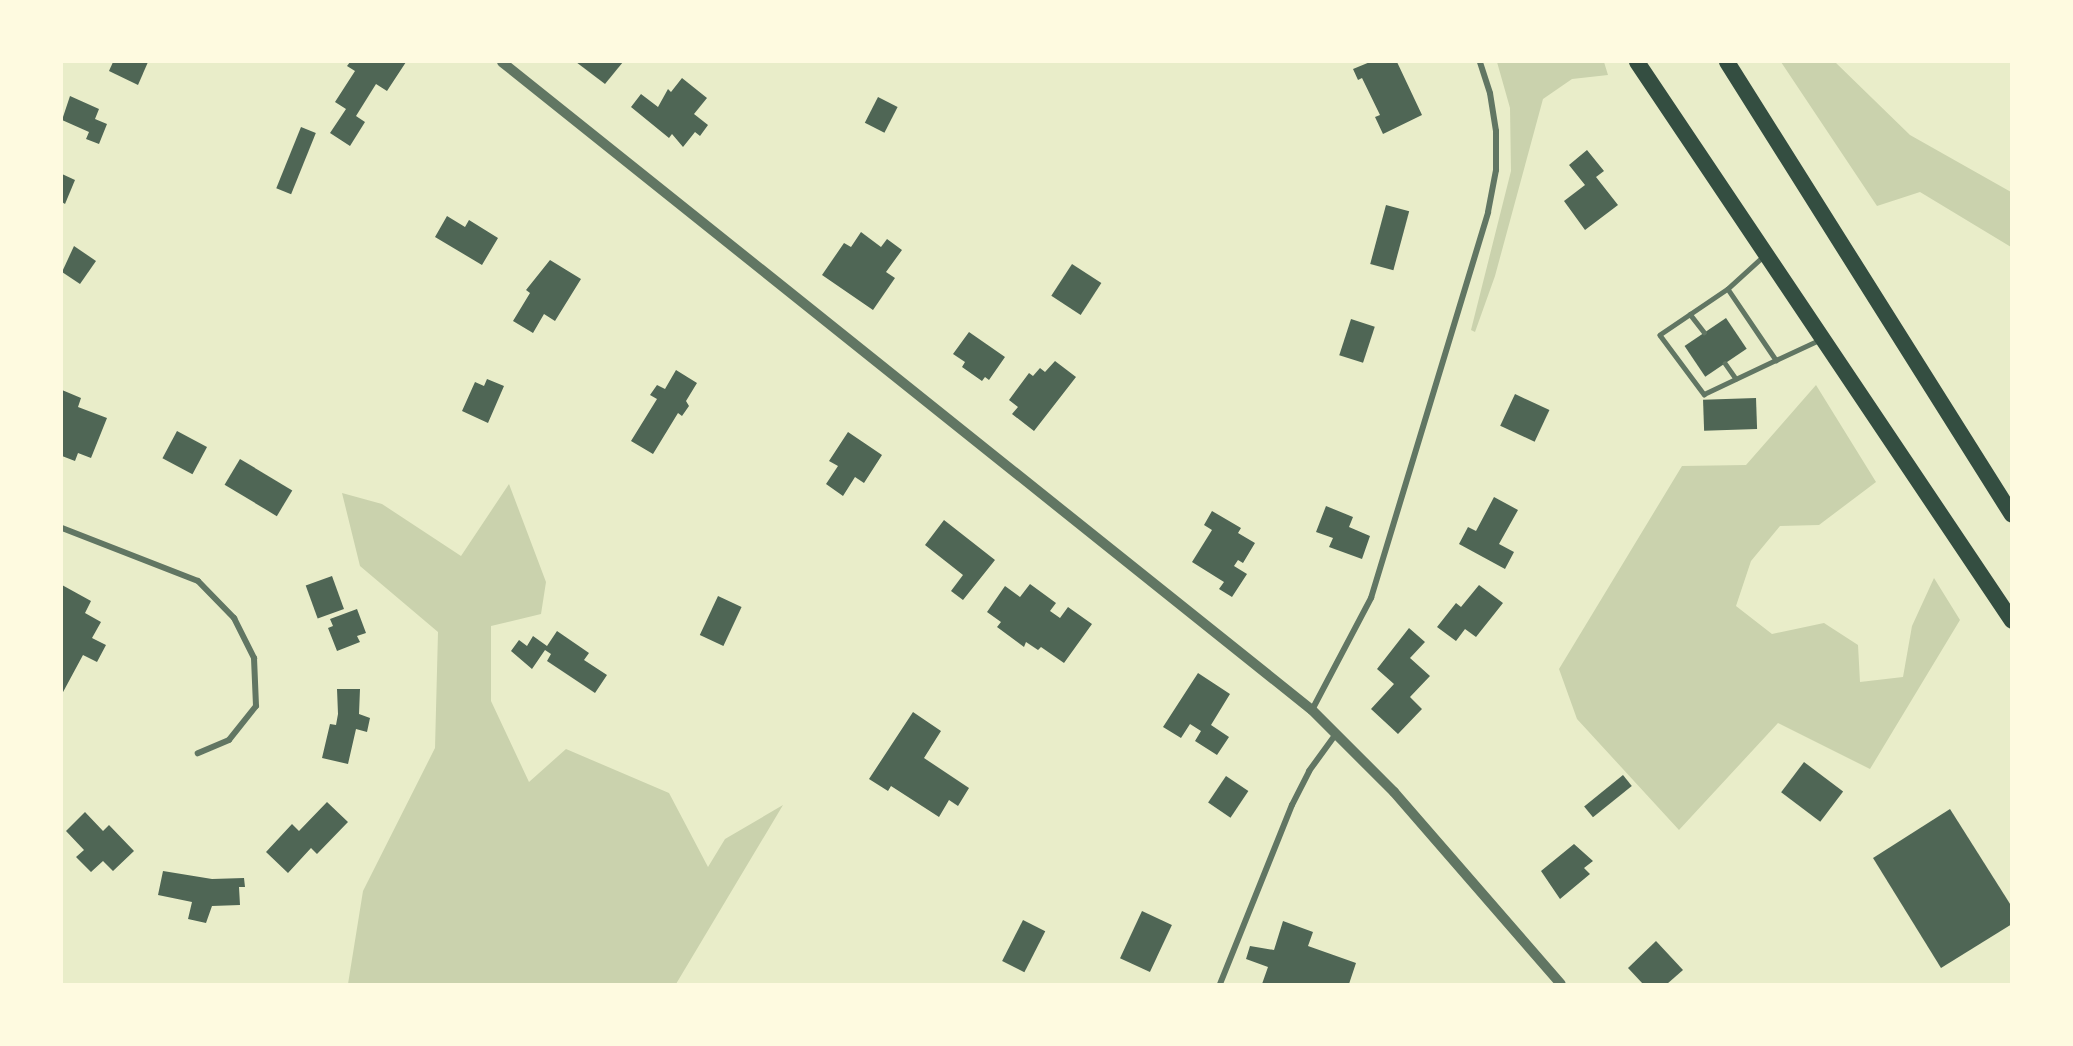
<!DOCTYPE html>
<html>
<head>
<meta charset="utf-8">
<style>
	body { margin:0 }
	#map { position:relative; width:2073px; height:1046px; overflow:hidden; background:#e9edc9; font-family:"Public Sans",sans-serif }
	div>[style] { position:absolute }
	.green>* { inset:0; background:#cad2ad }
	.building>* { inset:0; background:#4f6655; transform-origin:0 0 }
	.service>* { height:4.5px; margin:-2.25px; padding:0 2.25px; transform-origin:2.25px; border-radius:2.25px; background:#617663 }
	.minor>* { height:6px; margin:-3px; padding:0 3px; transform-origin:3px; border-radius:3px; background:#617663 }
	.tertiary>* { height:10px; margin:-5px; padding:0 5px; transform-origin:5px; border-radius:5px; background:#617663 }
	.trunk>* { height:16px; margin:-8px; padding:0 8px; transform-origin:8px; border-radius:8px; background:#344e41 }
	span { translate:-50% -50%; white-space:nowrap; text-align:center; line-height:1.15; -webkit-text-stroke:5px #fefae0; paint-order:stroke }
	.frame { position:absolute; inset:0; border:63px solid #fefae0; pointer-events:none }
</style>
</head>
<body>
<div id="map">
	<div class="green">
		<div style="clip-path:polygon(1497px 62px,1604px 62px,1608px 75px,1572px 79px,1543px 99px,1495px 276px,1475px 332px,1471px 330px,1511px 171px,1510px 108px)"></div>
		<div style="clip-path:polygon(1781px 62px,1835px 62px,1910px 135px,2011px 192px,2011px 247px,1920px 192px,1877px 206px)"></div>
		<div style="clip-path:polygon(1816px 385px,1876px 482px,1819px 525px,1780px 526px,1751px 561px,1736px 606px,1772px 634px,1824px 623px,1858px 645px,1860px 682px,1903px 677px,1912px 626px,1934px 578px,1960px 620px,1870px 769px,1778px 723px,1679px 830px,1577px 719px,1559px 669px,1682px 466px,1746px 465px)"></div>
		<div style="clip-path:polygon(509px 484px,546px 582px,541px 614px,491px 626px,491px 701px,529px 782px,566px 749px,669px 793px,708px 867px,725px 839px,783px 805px,676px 984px,348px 984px,363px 891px,435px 748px,438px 632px,360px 566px,342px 493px,382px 504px,461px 556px)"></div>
	</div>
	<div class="building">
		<div style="clip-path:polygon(113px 62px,148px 62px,138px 85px,109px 71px)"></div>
		<div style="clip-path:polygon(350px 62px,406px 62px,387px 91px,376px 84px,356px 116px,365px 122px,350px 146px,330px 133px,346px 109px,335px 102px,355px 71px,347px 66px)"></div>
		<div style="clip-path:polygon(576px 62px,623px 62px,605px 84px)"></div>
		<div style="clip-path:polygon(1370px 62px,1397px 62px,1422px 115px,1383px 134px,1375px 117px,1380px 115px,1362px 78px,1358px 80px,1353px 69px)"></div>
		<div style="clip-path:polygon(682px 78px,707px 98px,694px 114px,708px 125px,700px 136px,695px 132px,683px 147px,672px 134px,669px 138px,631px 107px,641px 94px,658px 107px,668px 89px,671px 92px)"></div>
		<div style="clip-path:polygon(70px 96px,99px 109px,95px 119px,107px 124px,99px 144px,86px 139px,89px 132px,62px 120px)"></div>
		<div style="left:878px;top:97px;width:22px;height:29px;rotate:27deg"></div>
		<div style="left:301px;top:127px;width:16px;height:66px;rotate:22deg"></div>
		<div style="clip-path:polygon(1587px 150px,1604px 171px,1596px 177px,1618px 205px,1585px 230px,1564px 201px,1585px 185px,1569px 165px)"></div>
		<div style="clip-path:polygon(62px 174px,75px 180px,65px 204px,62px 202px)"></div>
		<div style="left:1386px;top:205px;width:24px;height:61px;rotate:15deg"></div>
		<div style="clip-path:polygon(447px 216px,465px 227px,469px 220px,498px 238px,482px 265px,435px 237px)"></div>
		<div style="clip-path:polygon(861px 232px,881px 247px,887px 239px,902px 250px,886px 272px,895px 278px,873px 310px,822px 275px,844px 243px,851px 247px)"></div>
		<div style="clip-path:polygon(74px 246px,96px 261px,80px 284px,62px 272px)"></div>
		<div style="clip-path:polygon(550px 260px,581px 279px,555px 321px,544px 314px,533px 333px,513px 321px,530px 293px,526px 290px)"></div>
		<div style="left:1072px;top:264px;width:35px;height:38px;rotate:33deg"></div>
		<div style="left:1726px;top:318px;width:37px;height:50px;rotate:56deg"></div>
		<div style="left:1351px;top:319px;width:25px;height:38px;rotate:18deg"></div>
		<div style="clip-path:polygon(969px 332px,1005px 357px,989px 380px,985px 377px,982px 381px,962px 367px,965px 362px,953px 354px)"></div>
		<div style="clip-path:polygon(1055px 361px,1076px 377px,1034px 431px,1012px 414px,1018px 407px,1009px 400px,1029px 373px,1033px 376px,1040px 368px,1045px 372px)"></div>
		<div style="clip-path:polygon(676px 370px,697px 383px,686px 401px,689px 406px,682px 416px,678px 413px,653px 454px,631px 441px,657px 399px,650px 395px,657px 385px,665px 389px)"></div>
		<div style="clip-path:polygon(487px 379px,504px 386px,488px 423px,462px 411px,475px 382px,484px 386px)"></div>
		<div style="clip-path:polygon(62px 390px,81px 398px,78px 407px,107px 418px,91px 458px,78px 453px,75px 461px,62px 456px)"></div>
		<div style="left:1515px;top:394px;width:38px;height:35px;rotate:25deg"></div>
		<div style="left:1756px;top:398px;width:31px;height:53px;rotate:88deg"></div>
		<div style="left:177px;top:431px;width:34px;height:31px;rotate:28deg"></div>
		<div style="clip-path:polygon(848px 432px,882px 455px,864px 483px,855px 477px,843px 496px,826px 484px,838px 466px,829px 461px)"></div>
		<div style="left:240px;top:459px;width:61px;height:30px;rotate:31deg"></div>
		<div style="clip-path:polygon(1494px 497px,1518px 510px,1499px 544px,1514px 552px,1505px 569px,1459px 544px,1468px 527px,1476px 531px)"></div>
		<div style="clip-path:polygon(1326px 506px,1353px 517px,1349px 527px,1370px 536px,1362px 559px,1329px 547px,1333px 538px,1316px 532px)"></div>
		<div style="clip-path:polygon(1212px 511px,1241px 528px,1238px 533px,1255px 543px,1243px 563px,1238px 560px,1234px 566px,1247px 574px,1232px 597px,1219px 589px,1224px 582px,1192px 562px,1212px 530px,1204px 525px)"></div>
		<div style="clip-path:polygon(944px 520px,995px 560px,963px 600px,951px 591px,963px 575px,925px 545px)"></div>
		<div style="left:332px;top:576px;width:35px;height:28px;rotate:70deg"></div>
		<div style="clip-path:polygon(1030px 584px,1056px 603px,1050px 611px,1060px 618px,1068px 607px,1092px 624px,1064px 663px,1041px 647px,1038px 650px,1026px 642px,1024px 647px,997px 627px,1001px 622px,987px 612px,1005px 586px,1020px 597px)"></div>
		<div style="clip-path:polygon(62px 585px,91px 601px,85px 613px,101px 622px,92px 638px,106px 645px,97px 662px,83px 655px,62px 694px)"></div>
		<div style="clip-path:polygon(1479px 585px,1503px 603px,1476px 637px,1465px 629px,1456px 641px,1437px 627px,1456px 603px,1461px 607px)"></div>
		<div style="left:718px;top:596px;width:26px;height:43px;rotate:25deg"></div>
		<div style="clip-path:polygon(357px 609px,366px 633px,357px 636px,360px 642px,337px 651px,328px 628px,333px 626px,330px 619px)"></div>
		<div style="clip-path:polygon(1409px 628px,1425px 642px,1410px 658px,1430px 676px,1410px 697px,1422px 709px,1398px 734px,1371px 709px,1394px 684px,1377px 669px)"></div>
		<div style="clip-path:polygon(557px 631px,589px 653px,584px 660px,607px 675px,595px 693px,547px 661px,551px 654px,545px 650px,532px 669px,511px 651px,519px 640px,527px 646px,533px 636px,547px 646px)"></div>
		<div style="clip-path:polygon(1198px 673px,1230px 694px,1211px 725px,1229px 737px,1217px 755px,1195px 741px,1201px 731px,1190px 724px,1181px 738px,1163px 727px)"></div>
		<div style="clip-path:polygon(337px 689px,360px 689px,359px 714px,370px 718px,367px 732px,356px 729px,348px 764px,322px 758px,330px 724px,336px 725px,338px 714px)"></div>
		<div style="clip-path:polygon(913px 712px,941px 731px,924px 758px,969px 788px,958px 806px,949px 800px,939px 817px,891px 786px,888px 791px,869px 779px)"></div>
		<div style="left:1804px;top:762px;width:49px;height:38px;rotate:37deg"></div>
		<div style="left:1623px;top:775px;width:14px;height:50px;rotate:51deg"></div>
		<div style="left:1226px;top:776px;width:27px;height:32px;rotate:34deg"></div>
		<div style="clip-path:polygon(327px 802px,348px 822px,317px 854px,311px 848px,288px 873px,266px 852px,292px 824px,299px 831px)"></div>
		<div style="clip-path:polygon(1950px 809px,2012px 907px,2012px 924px,1941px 968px,1873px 858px)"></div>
		<div style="clip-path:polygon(85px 812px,103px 831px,109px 825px,134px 851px,113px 871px,103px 861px,91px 872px,76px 857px,84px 850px,66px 831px)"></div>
		<div style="clip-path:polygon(1574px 844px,1593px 861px,1584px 868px,1590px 874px,1560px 899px,1541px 871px)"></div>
		<div style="clip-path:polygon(163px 871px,212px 879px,244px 878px,245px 887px,239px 887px,240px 905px,212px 906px,206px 923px,188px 919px,192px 902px,158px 895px)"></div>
		<div style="left:1142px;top:911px;width:33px;height:52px;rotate:25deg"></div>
		<div style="left:1023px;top:920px;width:25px;height:46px;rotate:27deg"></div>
		<div style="clip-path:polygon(1283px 921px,1313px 932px,1308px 946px,1356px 963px,1349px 984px,1262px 984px,1268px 967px,1246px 959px,1250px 946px,1274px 950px)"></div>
		<div style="clip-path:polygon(1656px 941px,1683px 970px,1667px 984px,1643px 984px,1628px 968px)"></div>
	</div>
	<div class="service">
		<div style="left:1762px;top:258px;width:46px;rotate:137.6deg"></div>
		<div style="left:1728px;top:289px;width:86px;rotate:55.9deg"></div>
		<div style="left:1776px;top:360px;width:47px;rotate:-24.9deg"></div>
		<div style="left:1728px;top:289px;width:82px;rotate:145.9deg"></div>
		<div style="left:1660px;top:335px;width:74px;rotate:53.3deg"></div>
		<div style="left:1704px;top:394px;width:80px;rotate:-25.3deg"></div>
		<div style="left:1690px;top:314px;width:23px;rotate:52deg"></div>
		<div style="left:1725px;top:363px;width:19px;rotate:55deg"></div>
	</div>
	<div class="minor">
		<div style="left:62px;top:528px;width:146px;rotate:21.3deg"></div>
		<div style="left:198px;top:581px;width:52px;rotate:45.8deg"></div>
		<div style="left:234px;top:618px;width:45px;rotate:63.4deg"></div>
		<div style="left:254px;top:658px;width:48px;rotate:87.6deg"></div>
		<div style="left:256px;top:706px;width:43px;rotate:128.5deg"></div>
		<div style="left:229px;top:740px;width:34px;rotate:157deg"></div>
		<div style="left:1312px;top:710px;width:127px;rotate:-62.2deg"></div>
		<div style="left:1371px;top:598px;width:403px;rotate:-73.1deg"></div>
		<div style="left:1488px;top:212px;width:43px;rotate:-79.2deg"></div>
		<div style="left:1496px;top:170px;width:39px;rotate:-90deg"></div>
		<div style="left:1496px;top:131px;width:38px;rotate:-99deg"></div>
		<div style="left:1490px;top:93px;width:33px;rotate:-108deg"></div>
		<div style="left:1220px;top:984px;width:193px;rotate:-68.1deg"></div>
		<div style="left:1292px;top:805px;width:38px;rotate:-63deg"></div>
		<div style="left:1309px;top:771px;width:46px;rotate:-53.9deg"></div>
	</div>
	<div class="tertiary">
		<div style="left:502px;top:62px;width:1037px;rotate:38.66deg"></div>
		<div style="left:1312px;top:710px;width:116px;rotate:45deg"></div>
		<div style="left:1394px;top:792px;width:254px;rotate:49deg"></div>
	</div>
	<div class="trunk">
		<div style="left:1637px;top:62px;width:673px;rotate:56.14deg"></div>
		<div style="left:1727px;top:62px;width:535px;rotate:57.82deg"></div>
	</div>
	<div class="frame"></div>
</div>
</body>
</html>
